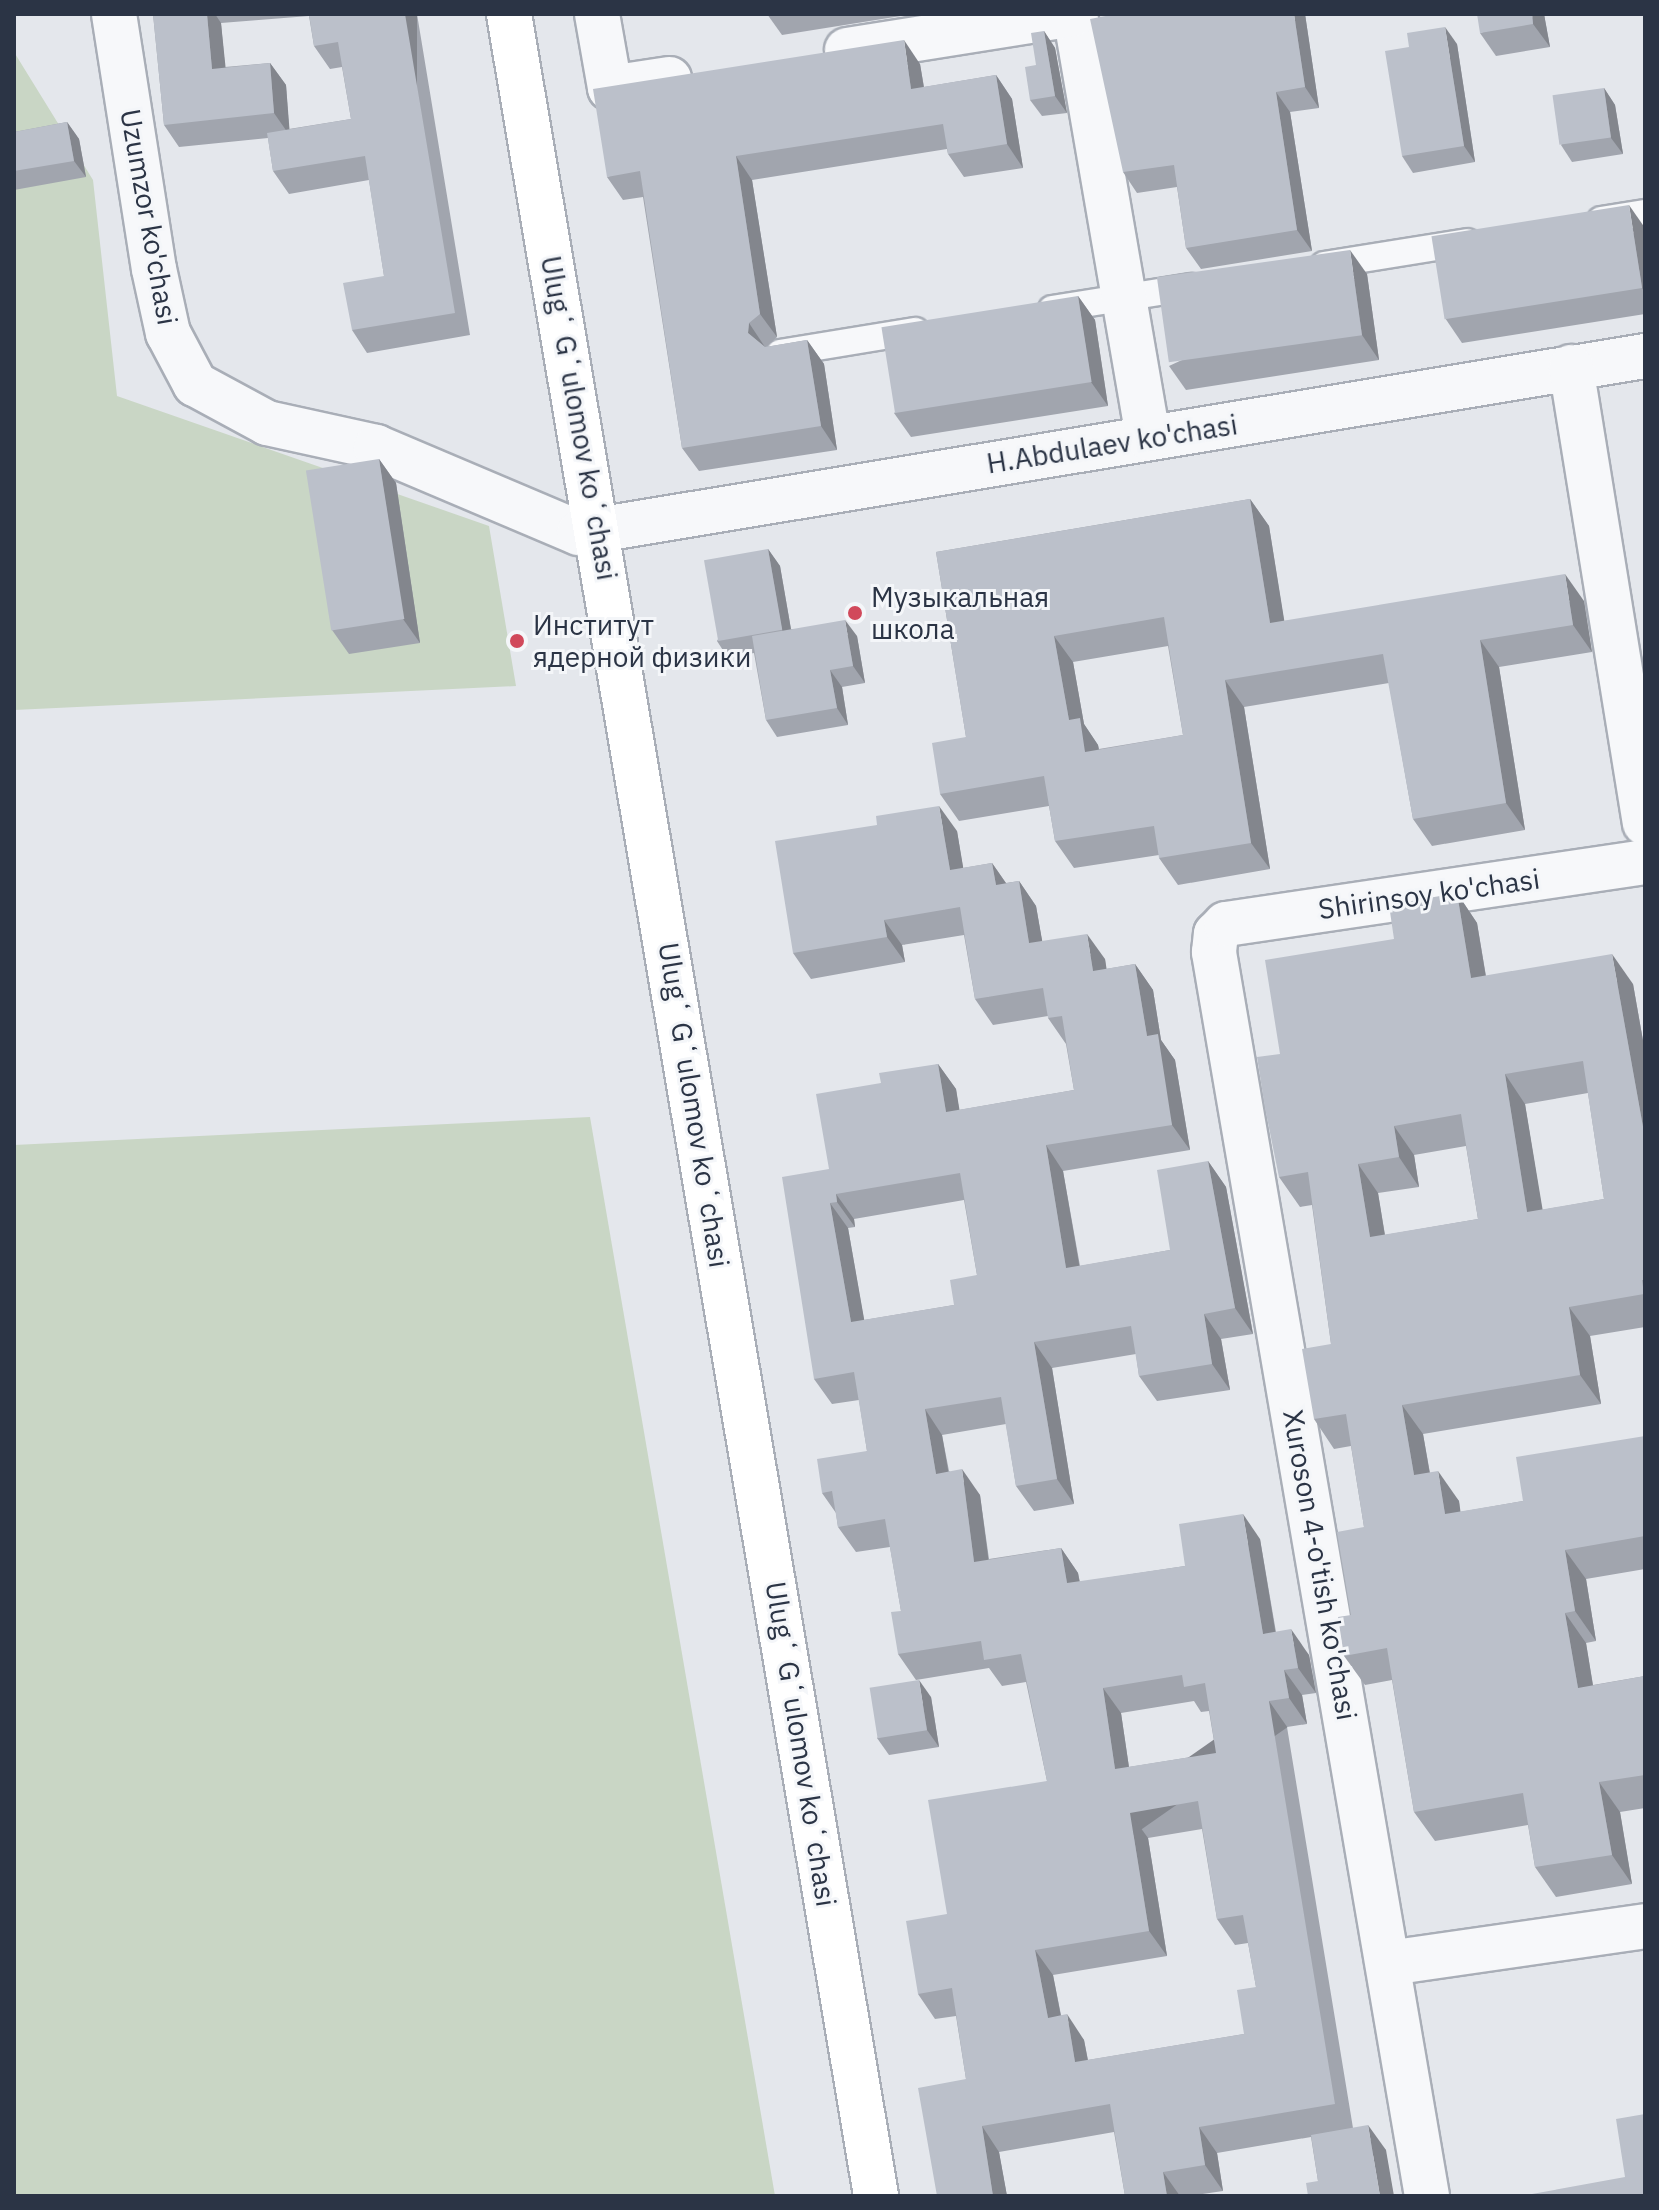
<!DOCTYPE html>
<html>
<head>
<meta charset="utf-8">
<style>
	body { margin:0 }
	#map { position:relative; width:1659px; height:2210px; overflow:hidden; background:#e4e7ec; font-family:"IBM Plex Sans",sans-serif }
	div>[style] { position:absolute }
	.green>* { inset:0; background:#c9d6c5 }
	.roads { filter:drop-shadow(2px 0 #a9aeb7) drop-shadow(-2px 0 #a9aeb7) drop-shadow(0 2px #a9aeb7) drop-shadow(0 -2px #a9aeb7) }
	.lane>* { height:26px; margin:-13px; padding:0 13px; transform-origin:13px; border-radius:13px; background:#f7f8fa }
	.street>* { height:44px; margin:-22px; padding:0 22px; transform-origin:22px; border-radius:22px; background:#f7f8fa }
	.secondary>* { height:44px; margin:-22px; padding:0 22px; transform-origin:22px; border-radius:22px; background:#fff }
	.wall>* { inset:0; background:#a1a5ae }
	.shaded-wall>* { inset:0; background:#83868d; transform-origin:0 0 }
	.building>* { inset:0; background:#bbc0ca; transform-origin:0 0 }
	.dots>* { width:22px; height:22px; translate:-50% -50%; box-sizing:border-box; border:4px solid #f4f6f9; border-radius:50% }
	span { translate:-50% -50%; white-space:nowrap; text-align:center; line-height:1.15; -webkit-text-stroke:6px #f4f6f9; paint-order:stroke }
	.street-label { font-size:28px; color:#2b3445 }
	.poi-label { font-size:28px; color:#2b3445 }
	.left { translate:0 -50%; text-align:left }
	.frame { position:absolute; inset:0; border:16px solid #2b3445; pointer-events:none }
</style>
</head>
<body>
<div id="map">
	<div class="green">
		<div style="clip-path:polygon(14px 52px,93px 180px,117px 396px,489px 526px,516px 686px,14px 710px)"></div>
		<div style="clip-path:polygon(590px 1117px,775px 2196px,14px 2196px,14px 1145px)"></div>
	</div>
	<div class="roads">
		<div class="lane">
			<div style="left:1601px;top:220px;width:45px;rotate:-9deg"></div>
			<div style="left:1324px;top:265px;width:145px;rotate:-9.1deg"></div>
			<div style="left:1052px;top:309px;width:141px;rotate:-9deg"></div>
			<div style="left:780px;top:353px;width:137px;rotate:-9.3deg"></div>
		</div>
		<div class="street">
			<div style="left:114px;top:14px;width:258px;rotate:81.1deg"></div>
			<div style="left:154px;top:269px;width:66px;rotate:77.7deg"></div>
			<div style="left:168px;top:333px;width:58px;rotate:62.1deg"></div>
			<div style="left:195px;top:384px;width:82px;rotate:28.4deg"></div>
			<div style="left:267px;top:423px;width:112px;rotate:12.4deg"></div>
			<div style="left:376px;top:447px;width:220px;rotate:23deg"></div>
			<div style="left:579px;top:533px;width:1081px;rotate:-9.43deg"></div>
			<div style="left:597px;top:14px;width:75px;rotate:80deg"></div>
			<div style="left:610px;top:88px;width:60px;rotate:-8.7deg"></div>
			<div style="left:1075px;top:14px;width:430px;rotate:80.2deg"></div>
			<div style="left:847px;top:50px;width:230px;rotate:-9deg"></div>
			<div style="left:1571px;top:367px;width:462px;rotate:80.8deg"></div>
			<div style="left:1389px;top:1963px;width:259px;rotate:-8.2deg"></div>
			<div style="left:1427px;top:2196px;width:1262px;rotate:-99.72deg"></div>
			<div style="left:1214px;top:952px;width:18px;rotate:-84deg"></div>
			<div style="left:1216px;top:934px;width:14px;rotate:-45deg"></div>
			<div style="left:1226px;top:924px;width:424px;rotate:-8.4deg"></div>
		</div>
		<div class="secondary">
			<div style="left:509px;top:14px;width:2213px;rotate:80.45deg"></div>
		</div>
	</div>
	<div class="wall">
		<div style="clip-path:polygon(evenodd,153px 14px,417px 14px,470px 335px,367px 353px,352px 330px,384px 276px,369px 180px,289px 194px,273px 171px,268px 138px,179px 147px,164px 125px,153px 14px,309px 16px,314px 46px,330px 69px,342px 67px,351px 119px,289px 129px,286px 85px,270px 63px,225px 67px,221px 23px,309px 16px)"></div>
		<div style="clip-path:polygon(767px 14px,906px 14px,907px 15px,782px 35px)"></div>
		<div style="clip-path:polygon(1305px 14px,1319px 108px,1290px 112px,1312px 251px,1201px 269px,1186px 248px,1177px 187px,1137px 193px,1123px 172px)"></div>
		<div style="clip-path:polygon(1544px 14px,1550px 47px,1496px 56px,1480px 33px)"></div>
		<div style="clip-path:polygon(1044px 31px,1055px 48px,1067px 113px,1042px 116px,1030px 100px)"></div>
		<div style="clip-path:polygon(1457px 44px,1475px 162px,1413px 173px,1402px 156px)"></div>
		<div style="clip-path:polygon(920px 64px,924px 87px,996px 75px,1012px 99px,1023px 168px,964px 177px,948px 154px,947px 149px,752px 180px,777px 337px,766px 347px,807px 340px,824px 364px,837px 450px,699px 471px,682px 448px,643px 197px,623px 200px,607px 177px)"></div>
		<div style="clip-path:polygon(1604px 88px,1615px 105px,1623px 154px,1572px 162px,1561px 145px)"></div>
		<div style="clip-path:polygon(67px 122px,79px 139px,86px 177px,14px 190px,14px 132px)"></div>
		<div style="clip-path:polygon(1645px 228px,1645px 314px,1462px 343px,1445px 318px)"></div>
		<div style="clip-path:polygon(1367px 274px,1379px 360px,1186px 390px,1169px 366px)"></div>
		<div style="clip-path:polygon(1078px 296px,1095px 320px,1108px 406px,911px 437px,894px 413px)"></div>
		<div style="clip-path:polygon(379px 459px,396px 483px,420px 643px,349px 654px,332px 630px)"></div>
		<div style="clip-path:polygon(evenodd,1250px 499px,1269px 526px,1284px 621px,1584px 601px,1592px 652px,1499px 667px,1525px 830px,1432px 846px,1413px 819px,1389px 683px,1244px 707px,1270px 869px,1178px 885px,1159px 858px,1159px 855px,1074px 868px,1055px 841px,1049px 806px,959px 821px,940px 794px,966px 737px,936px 552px,1250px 499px,1168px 646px,1183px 735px,1099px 749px,1098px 745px,1084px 724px,1073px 662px,1168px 646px)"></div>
		<div style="clip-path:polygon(768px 549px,780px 566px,791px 629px,857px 636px,865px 683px,842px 687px,848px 725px,777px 737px,766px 720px,754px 653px,728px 658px,717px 641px)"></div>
		<div style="clip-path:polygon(evenodd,877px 825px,957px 831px,963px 868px,992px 863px,1006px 883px,1019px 881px,1036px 906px,1042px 941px,1105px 959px,1106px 969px,1135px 964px,1153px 990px,1161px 1040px,1175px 1060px,1190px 1150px,1063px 1171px,1080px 1266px,1170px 1250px,1208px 1161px,1226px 1187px,1253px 1334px,1221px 1339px,1230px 1390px,1157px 1401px,1139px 1376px,1136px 1354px,1052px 1368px,1074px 1504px,1034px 1511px,1016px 1486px,1006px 1424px,942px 1435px,949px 1471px,980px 1495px,989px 1559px,1061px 1548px,1078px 1573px,1080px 1582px,1185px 1566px,1260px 1539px,1276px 1632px,1309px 1655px,1316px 1693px,1302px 1695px,1307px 1724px,1287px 1727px,1353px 2128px,1386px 2150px,1318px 2181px,1311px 2137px,1217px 2153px,1223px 2191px,1189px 2196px,1125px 2196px,1114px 2132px,999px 2152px,1007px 2196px,937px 2196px,966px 2079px,956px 2016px,935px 2019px,918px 1994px,947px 1914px,1047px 1781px,1026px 1682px,1002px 1686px,989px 1668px,916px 1680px,898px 1654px,901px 1611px,890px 1547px,856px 1552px,838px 1527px,836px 1513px,822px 1493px,867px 1451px,859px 1400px,832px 1404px,814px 1379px,829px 1169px,881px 1083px,938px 1064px,956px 1089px,959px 1110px,1074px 1090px,1066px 1044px,1048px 1018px,1048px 1016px,993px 1025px,975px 999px,964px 935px,902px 945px,905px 962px,811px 979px,793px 953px,877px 825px,964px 1200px,977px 1275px,954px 1305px,864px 1320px,848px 1228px,855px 1227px,854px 1219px,964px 1200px,877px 825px,1194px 1701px,1201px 1712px,1209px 1711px,1216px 1753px,1129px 1767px,1121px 1713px,1194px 1701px,877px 825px,1202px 1829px,1217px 1919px,1235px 1945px,1248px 1943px,1256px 1987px,1244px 2034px,1088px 2060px,1084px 2040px,1061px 2015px,1053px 1975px,1167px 1956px,1148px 1838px,1202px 1829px)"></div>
		<div style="clip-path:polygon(evenodd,1457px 893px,1477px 923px,1486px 976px,1633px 984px,1645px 1052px,1645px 1327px,1590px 1336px,1601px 1404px,1423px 1434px,1430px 1473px,1459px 1501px,1460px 1512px,1523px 1501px,1645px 1436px,1645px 1569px,1586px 1579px,1596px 1641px,1586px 1643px,1593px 1685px,1645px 1676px,1645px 1808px,1620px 1812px,1632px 1884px,1556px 1897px,1535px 1867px,1528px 1825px,1435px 1841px,1414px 1812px,1392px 1680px,1365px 1685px,1344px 1656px,1364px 1527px,1351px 1446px,1334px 1449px,1314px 1419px,1331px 1344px,1312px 1205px,1300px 1207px,1279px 1177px,1394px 939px,1457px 893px,1588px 1093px,1604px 1199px,1542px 1210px,1525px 1104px,1588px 1093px,1457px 893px,1466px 1146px,1478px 1219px,1385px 1235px,1378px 1193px,1419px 1187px,1414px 1155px,1466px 1146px)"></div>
		<div style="clip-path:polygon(931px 1697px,939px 1747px,889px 1755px,877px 1738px)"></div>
	</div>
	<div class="shaded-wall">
		<div style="clip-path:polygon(207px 14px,215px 14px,221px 23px,228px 91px,212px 69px)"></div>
		<div style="left:405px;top:14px;width:12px;height:303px"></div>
		<div style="clip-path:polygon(1294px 14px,1305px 14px,1319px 108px,1305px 87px)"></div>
		<div style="clip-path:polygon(1532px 14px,1544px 14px,1550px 47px,1533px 24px)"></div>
		<div style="clip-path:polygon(1445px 27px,1457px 44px,1475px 162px,1464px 146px)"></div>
		<div style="clip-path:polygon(1044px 31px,1055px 48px,1067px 113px,1055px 96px)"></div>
		<div style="clip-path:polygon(904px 40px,920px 64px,928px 113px,911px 89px)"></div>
		<div style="clip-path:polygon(270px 63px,286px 85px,290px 136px,274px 113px)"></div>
		<div style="clip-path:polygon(996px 75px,1012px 99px,1023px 168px,1007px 144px)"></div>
		<div style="clip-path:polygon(1604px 88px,1615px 105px,1623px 154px,1611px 138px)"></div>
		<div style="clip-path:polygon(1276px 92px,1290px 112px,1312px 251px,1297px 230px)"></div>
		<div style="clip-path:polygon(67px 122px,79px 139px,86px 177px,74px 161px)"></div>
		<div style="clip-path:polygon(736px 156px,752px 180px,777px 337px,760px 314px)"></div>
		<div style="clip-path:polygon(1629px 205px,1645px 228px,1645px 293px,1642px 288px)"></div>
		<div style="clip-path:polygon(1350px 250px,1367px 274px,1379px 360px,1362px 335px)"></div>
		<div style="clip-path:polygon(1078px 296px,1095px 320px,1108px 406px,1091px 382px)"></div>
		<div style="clip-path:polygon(749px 323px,765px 347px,748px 333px)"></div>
		<div style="clip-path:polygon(807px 340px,824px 364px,837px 450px,821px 426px)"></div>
		<div style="clip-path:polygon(379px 459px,396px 483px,420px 643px,403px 619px)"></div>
		<div style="clip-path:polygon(1250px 499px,1269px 526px,1289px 650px,1270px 623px)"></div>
		<div style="clip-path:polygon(768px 549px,780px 566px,794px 647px,782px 630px)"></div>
		<div style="clip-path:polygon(1565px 574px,1584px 601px,1592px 652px,1573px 625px)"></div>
		<div style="clip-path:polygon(845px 620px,857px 636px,865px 683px,853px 666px)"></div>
		<div style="clip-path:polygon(1054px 636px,1073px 662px,1084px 724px,1098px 745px,1104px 779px,1085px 752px,1069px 720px)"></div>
		<div style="clip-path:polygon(1480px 640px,1499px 667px,1525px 830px,1506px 803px)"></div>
		<div style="clip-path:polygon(830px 670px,842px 687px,848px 725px,837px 708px)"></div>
		<div style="clip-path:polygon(1225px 680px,1244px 707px,1270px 869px,1251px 843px)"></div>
		<div style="clip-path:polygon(939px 806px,957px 831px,968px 896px,950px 870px)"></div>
		<div style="clip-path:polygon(992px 863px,1010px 889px,996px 885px)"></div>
		<div style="clip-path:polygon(1019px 881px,1036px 906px,1047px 968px,1029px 943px)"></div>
		<div style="clip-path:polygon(1457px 893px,1477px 923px,1491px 1008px,1471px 978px)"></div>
		<div style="clip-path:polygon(884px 920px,902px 945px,905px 962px,887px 937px)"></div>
		<div style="clip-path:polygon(1087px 934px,1105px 959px,1111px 997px,1093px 971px)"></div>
		<div style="clip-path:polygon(1612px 954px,1633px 984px,1645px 1052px,1645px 1138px)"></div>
		<div style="clip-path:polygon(1135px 964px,1153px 990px,1161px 1040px,1175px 1060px,1190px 1150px,1172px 1125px,1147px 1036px)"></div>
		<div style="clip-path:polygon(938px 1064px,956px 1089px,964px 1137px,946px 1112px)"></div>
		<div style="clip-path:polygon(1505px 1074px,1525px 1104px,1548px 1242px,1527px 1212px)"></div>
		<div style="clip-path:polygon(1394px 1126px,1414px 1155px,1419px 1187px,1399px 1157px)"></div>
		<div style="clip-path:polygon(1046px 1145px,1063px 1171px,1084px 1293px,1066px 1268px)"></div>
		<div style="clip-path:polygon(1208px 1161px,1226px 1187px,1253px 1334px,1235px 1308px)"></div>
		<div style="clip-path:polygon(1358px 1164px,1378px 1193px,1390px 1267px,1370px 1237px)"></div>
		<div style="clip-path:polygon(836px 1194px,854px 1219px,855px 1227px,837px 1202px)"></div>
		<div style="clip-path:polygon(830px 1203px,848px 1228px,869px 1347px,851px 1322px)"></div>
		<div style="clip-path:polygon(1569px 1307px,1590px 1336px,1601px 1404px,1580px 1375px)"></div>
		<div style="clip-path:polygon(1204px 1314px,1221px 1339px,1230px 1390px,1212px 1364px)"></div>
		<div style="clip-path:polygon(1034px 1342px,1052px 1368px,1074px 1504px,1057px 1479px)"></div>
		<div style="clip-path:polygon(1402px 1405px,1423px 1434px,1435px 1504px,1414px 1475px)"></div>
		<div style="clip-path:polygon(925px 1409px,942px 1435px,953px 1499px,936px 1474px)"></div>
		<div style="clip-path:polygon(962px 1469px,980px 1495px,992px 1587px,974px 1562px)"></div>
		<div style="clip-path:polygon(1438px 1471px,1459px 1501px,1465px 1544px,1445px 1514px)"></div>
		<div style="clip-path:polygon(1243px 1514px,1260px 1539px,1280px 1660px,1263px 1634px)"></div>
		<div style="clip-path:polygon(1061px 1548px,1078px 1573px,1084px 1609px,1067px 1583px)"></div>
		<div style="clip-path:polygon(1565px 1550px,1586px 1579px,1596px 1641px,1575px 1611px)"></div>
		<div style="clip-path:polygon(1565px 1613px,1586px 1643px,1598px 1717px,1578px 1688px)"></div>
		<div style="clip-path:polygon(1291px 1629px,1309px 1655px,1316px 1693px,1298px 1668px)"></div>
		<div style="clip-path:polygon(1284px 1670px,1302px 1695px,1307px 1724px,1289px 1698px)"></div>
		<div style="clip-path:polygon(919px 1680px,931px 1697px,939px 1747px,927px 1730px)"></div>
		<div style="clip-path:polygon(1103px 1688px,1121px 1713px,1133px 1795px,1115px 1769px)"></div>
		<div style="left:1269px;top:1701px;width:32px;height:408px;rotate:55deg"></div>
		<div style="clip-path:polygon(1599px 1782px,1620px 1812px,1632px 1884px,1612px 1855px)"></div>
		<div style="clip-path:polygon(1130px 1813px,1148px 1838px,1167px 1956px,1149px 1931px)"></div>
		<div style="clip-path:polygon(1035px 1950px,1053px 1975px,1066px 2043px,1048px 2018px)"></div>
		<div style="clip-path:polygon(1067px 2014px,1084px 2040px,1093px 2088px,1075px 2062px)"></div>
		<div style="clip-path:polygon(1368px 2125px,1386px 2150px,1394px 2196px,1380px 2196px)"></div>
		<div style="clip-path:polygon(982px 2126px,999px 2152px,1007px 2196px,993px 2196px)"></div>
		<div style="clip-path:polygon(1199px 2127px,1217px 2153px,1223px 2191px,1205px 2165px)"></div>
		<div style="clip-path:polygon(1163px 2172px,1180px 2196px,1167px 2196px)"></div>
	</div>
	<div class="building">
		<div style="clip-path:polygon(153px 14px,207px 14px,212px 69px,270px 63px,274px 113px,164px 125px)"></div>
		<div style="clip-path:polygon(309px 14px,405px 14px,455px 313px,352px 330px,343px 283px,384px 276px,365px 156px,273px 171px,267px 133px,351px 119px,338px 42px,314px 46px)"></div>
		<div style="clip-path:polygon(1116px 14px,1294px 14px,1305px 87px,1276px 92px,1297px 230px,1186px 248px,1174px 165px,1123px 172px,1090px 19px)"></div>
		<div style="clip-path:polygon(1477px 14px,1532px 14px,1533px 24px,1480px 33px)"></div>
		<div style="clip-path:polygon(1445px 27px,1464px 146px,1402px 156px,1385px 51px,1409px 47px,1407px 33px)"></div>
		<div style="clip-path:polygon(1044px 31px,1055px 96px,1030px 100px,1025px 67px,1036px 65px,1031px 33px)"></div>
		<div style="clip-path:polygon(904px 40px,911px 89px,996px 75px,1007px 144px,948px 154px,943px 124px,736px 156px,760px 314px,749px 323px,748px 333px,765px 347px,807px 340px,821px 426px,682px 448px,640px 171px,607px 177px,593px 89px)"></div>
		<div style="left:1604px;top:88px;width:50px;height:52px;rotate:82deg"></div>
		<div style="clip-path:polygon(67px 122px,74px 161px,14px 171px,14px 132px)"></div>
		<div style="left:1629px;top:205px;width:84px;height:200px;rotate:81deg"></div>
		<div style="left:1350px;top:250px;width:86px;height:195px;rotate:82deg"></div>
		<div style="left:1078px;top:296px;width:87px;height:199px;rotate:81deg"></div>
		<div style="left:379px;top:459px;width:162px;height:74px;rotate:81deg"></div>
		<div style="clip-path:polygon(evenodd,1250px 499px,1270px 623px,1565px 574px,1573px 625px,1480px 640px,1506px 803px,1413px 819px,1383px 654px,1225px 680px,1251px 843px,1159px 858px,1154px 826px,1055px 841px,1044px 776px,940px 794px,932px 743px,966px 737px,936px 552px,1250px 499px,1164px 617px,1183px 735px,1085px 752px,1080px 718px,1069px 720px,1054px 636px,1164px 617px)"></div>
		<div style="left:768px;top:549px;width:82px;height:65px;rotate:80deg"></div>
		<div style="clip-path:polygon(845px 620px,853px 666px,830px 670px,837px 708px,766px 720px,752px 636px)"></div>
		<div style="clip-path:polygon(evenodd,939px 806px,950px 870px,992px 863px,996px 885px,1019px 881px,1029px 943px,1087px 934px,1093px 971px,1135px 964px,1147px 1036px,1158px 1034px,1172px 1125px,1046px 1145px,1066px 1268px,1170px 1250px,1157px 1170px,1208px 1161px,1235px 1308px,1204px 1314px,1212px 1364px,1139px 1376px,1131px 1326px,1034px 1342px,1057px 1479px,1016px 1486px,1001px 1397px,925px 1409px,936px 1474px,962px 1469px,974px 1562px,1061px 1548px,1067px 1583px,1185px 1566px,1179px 1524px,1243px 1514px,1263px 1634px,1291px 1629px,1298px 1668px,1284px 1670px,1289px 1698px,1269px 1701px,1335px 2104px,1199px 2127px,1205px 2165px,1163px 2172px,1167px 2196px,1125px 2196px,1110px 2104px,982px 2126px,993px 2196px,937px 2196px,918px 2088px,966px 2079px,952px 1988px,918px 1994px,906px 1921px,947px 1914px,928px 1800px,1047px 1781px,1021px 1654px,984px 1660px,981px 1641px,898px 1654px,891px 1612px,901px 1611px,885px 1519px,838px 1527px,832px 1491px,822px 1493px,817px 1459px,867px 1451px,854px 1372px,814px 1379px,782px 1177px,829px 1169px,816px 1094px,881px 1083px,879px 1073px,938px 1064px,946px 1112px,1074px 1090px,1062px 1016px,1048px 1018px,1043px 988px,975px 999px,960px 907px,884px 920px,887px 937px,793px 953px,775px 841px,877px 825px,876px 816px,939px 806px,960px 1173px,977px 1275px,950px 1280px,954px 1305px,851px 1322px,830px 1203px,837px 1202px,836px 1194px,960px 1173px,939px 806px,1182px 1675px,1184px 1687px,1205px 1683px,1216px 1753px,1115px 1769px,1103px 1688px,1182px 1675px,939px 806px,1198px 1801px,1217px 1919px,1243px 1915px,1256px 1987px,1237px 1990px,1244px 2034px,1075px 2062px,1067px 2014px,1048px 2018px,1035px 1950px,1149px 1931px,1130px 1813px,1198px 1801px)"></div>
		<div style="clip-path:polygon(evenodd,1457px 893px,1471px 978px,1612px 954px,1645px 1138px,1645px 1280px,1642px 1280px,1644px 1294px,1569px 1307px,1580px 1375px,1402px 1405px,1414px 1475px,1438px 1471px,1445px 1514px,1523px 1501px,1516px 1457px,1645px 1436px,1645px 1536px,1565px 1550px,1575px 1611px,1565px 1613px,1578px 1688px,1645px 1676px,1645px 1775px,1599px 1782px,1612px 1855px,1535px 1867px,1523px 1793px,1414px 1812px,1387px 1648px,1344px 1656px,1338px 1617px,1351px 1615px,1337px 1532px,1364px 1527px,1346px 1414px,1314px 1419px,1302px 1349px,1331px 1344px,1308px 1172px,1279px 1177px,1265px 1108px,1257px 1057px,1280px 1054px,1265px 960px,1394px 939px,1389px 905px,1457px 893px,1583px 1061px,1604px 1199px,1527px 1212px,1505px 1074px,1583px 1061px,1457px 893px,1461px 1114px,1478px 1219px,1370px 1237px,1358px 1164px,1399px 1157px,1394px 1126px,1461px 1114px)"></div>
		<div style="left:919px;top:1680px;width:51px;height:50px;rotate:81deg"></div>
		<div style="clip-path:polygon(1645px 2114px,1645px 2196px,1533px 2196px,1532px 2194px,1625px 2177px,1616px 2119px)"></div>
		<div style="clip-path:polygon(1368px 2125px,1380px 2196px,1308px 2196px,1306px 2183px,1318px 2181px,1311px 2135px)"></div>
	</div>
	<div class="dots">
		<div style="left:855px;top:613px;background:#d1495b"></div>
		<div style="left:517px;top:641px;background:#d1495b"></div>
	</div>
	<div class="street-label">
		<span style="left:149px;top:217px;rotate:80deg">Uzumzor ko'chasi</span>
		<span style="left:579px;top:418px;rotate:80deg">Ulugʻ Gʻulomov koʻchasi</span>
		<span style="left:1112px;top:444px;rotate:-9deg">H.Abdulaev ko'chasi</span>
		<span style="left:1429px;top:894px;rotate:-8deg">Shirinsoy ko'chasi</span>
		<span style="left:694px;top:1105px;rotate:81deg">Ulugʻ Gʻulomov koʻchasi</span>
		<span style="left:1320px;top:1565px;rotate:80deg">Xuroson 4-o'tish ko'chasi</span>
		<span style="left:801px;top:1744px;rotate:81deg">Ulugʻ Gʻulomov koʻchasi</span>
	</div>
	<div class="poi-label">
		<span class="left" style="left:871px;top:613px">Музыкальная<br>школа</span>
		<span class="left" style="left:533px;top:641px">Институт<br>ядерной физики</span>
	</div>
	<div class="frame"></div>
</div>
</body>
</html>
